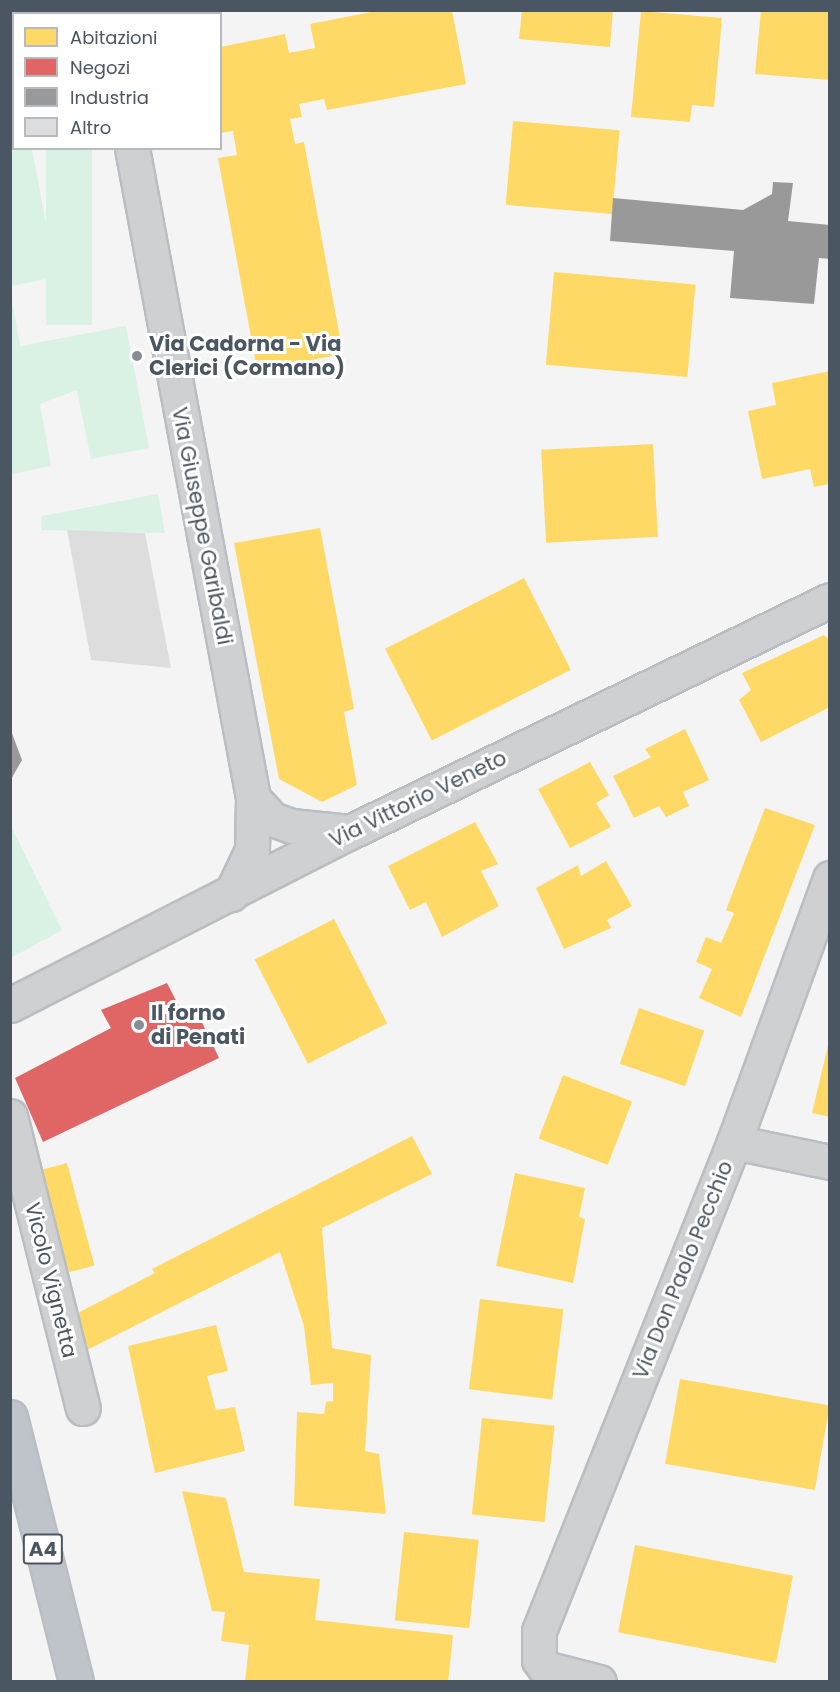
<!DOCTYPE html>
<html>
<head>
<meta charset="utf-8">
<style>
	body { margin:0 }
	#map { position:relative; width:840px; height:1692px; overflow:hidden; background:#f4f4f4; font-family:Poppins,sans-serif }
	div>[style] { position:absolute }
	.green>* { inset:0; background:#d9f2e3; transform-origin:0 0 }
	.homes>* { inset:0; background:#ffd966; transform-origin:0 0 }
	.shops>* { inset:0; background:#e06666 }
	.industry>* { inset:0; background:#999 }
	.building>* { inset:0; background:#ddddde }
	.roads { filter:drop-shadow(2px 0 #b9bec3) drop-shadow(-2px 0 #b9bec3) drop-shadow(0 2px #b9bec3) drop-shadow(0 -2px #b9bec3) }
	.minor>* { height:33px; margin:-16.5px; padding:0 16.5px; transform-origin:16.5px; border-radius:16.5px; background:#ced0d2 }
	.highway>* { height:33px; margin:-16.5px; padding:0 16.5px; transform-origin:16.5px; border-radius:16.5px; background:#bec4c9 }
	.dots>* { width:16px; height:16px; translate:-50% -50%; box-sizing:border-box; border:3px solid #fff; border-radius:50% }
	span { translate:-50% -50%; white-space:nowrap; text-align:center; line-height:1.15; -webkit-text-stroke:6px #fff; paint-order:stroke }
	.shield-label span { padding:2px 4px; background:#fff; border:2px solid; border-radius:4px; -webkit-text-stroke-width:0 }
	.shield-label { font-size:20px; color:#4a5661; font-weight:700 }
	.poi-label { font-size:21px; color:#4a5661; font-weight:700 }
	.left { translate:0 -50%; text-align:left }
	.street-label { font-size:21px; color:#4a5661 }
	.frame { position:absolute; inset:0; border:12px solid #4a5661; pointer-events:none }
	.legend { position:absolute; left:12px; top:12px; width:210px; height:138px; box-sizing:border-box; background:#fff; border:2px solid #b7bbc0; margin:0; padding:8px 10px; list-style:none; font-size:18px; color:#4a5661 }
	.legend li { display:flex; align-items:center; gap:12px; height:30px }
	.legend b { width:30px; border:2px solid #b7bbc0 }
</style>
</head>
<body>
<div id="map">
	<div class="green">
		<div style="clip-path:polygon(11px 16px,13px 16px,14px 148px,32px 149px,56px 277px,11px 286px)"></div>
		<div style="left:46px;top:149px;width:46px;height:176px"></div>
		<div style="clip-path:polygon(11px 295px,20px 346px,126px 326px,149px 448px,91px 459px,77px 390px,40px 404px,51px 466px,11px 474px)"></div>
		<div style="clip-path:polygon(158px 494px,165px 533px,41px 530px,42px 516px)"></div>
		<div style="clip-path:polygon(11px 826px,62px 930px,11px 958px,10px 957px)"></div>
	</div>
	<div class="homes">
		<div style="clip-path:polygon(381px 10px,452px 10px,466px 84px,327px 110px,324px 99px,299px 104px,302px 117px,290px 119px,295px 144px,304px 142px,343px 354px,257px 370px,218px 158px,237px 155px,233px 131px,220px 133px,220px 47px,285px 34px,289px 53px,315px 48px,310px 24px)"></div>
		<div style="clip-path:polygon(522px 10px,613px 10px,610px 47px,519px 39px)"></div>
		<div style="clip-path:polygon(761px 10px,830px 10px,830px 80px,755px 74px)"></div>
		<div style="clip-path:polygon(641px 11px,722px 18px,714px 107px,692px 105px,690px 122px,631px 117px)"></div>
		<div style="left:513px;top:121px;width:107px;height:84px;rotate:5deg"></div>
		<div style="left:554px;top:272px;width:142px;height:93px;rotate:5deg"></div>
		<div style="clip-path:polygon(830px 371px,830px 484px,814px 487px,810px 469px,762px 479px,748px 411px,776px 405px,772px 383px)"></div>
		<div style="left:653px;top:444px;width:93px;height:112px;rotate:87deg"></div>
		<div style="clip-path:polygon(320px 528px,354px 709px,344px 712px,357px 785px,322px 802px,279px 779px,234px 543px)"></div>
		<div style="left:524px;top:578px;width:103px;height:156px;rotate:63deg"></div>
		<div style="clip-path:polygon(824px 635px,830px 640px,830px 707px,761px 742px,739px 700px,751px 690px,742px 673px)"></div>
		<div style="clip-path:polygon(685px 729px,709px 780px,683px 792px,689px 806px,666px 817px,659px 806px,634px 818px,613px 776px,651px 757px,645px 749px)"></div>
		<div style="clip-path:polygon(590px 762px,609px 795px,596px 803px,611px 827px,570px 848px,538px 789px)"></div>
		<div style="clip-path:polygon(765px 808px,815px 825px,741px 1017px,699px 998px,712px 969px,696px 962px,706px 937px,721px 943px,734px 913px,726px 910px)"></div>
		<div style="clip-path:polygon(475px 822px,498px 864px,481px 871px,499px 906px,442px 937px,426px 902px,410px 910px,388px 866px)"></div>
		<div style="clip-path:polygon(606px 861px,632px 906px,607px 920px,611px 928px,564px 949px,536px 888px,578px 865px,581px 876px)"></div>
		<div style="left:334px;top:919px;width:117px;height:89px;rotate:63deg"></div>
		<div style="left:639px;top:1008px;width:69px;height:59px;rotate:19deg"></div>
		<div style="clip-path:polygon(830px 1037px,830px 1117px,812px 1113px)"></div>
		<div style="left:563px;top:1075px;width:74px;height:68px;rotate:21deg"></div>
		<div style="clip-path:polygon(412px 1136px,432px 1174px,322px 1228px,332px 1348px,371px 1355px,365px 1451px,379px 1454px,386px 1514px,294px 1506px,297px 1412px,324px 1414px,326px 1402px,333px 1401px,333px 1383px,311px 1385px,304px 1326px,280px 1252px,83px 1352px,68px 1318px,155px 1273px,152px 1269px)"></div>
		<div style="left:67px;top:1163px;width:106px;height:40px;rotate:75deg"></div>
		<div style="clip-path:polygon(515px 1173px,585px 1188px,579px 1217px,585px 1219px,573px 1283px,496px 1266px)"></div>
		<div style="left:480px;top:1299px;width:84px;height:91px;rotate:7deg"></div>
		<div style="clip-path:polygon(216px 1325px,228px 1371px,207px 1376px,216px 1410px,235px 1407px,245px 1451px,155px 1473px,128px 1346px)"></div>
		<div style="left:680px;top:1379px;width:152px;height:86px;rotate:10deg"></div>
		<div style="left:482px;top:1418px;width:73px;height:97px;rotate:6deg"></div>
		<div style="clip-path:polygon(182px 1491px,226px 1498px,244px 1572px,320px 1579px,315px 1620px,453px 1635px,448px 1682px,245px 1682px,249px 1645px,221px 1641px,225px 1612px,212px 1611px)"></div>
		<div style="left:404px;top:1532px;width:75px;height:89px;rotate:6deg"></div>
		<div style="left:635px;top:1545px;width:161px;height:89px;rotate:11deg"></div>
	</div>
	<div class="shops">
		<div style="clip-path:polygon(167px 983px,185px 1018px,197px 1012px,219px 1058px,43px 1142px,15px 1078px,111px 1028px,101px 1010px)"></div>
	</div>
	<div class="industry">
		<div style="clip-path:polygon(773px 182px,793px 183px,788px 221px,830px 225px,830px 259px,819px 258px,814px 304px,730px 298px,734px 251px,610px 241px,613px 198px,743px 210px,772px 194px)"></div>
		<div style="clip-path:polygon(10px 728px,22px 760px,10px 781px)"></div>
	</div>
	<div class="building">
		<div style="clip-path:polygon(67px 530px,145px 533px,171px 668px,91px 660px)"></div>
	</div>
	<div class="roads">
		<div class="minor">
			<div style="left:106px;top:10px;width:4px;rotate:76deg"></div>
			<div style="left:132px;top:148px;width:661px;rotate:79.45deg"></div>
			<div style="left:253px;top:798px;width:52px;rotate:91.1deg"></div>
			<div style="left:252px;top:850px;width:49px;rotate:115.5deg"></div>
			<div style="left:253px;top:798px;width:28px;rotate:48deg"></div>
			<div style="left:272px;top:819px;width:20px;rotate:20deg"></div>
			<div style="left:291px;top:826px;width:59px;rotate:5.8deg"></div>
			<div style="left:10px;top:1005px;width:381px;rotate:-27deg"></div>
			<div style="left:350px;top:832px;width:533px;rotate:-25.8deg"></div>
			<div style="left:10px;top:1116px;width:301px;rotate:76deg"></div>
			<div style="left:734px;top:1142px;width:98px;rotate:11.8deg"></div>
			<div style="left:599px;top:1682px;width:56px;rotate:-165.5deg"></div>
			<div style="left:545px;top:1668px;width:10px;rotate:-127deg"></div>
			<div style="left:539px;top:1660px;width:29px;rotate:-90deg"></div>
			<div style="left:539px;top:1631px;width:526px;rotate:-68.26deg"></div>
			<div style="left:734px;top:1142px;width:281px;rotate:-70deg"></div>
		</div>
		<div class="highway">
			<div style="left:10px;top:1417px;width:273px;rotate:76deg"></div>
		</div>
	</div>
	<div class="dots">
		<div style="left:137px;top:356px;background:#868d94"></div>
		<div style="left:139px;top:1025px;background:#868d94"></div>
	</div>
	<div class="shield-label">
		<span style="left:43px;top:1549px">A4</span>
	</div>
	<div class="poi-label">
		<span class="left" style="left:149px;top:356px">Via Cadorna - Via<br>Clerici (Cormano)</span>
		<span class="left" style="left:151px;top:1025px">Il forno<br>di Penati</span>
	</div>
	<div class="street-label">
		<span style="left:202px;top:526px;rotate:79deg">Via Giuseppe Garibaldi</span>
		<span style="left:418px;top:799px;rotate:-26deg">Via Vittorio Veneto</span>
		<span style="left:683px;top:1270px;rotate:-68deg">Via Don Paolo Pecchio</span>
		<span style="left:51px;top:1280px;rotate:76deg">Vicolo Vignetta</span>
	</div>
	<div class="frame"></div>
	<ul class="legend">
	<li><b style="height:16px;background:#ffd966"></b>Abitazioni</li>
	<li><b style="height:16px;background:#e06666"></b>Negozi</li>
	<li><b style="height:16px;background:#999"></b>Industria</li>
	<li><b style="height:16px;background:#ddddde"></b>Altro</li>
	</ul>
</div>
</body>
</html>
